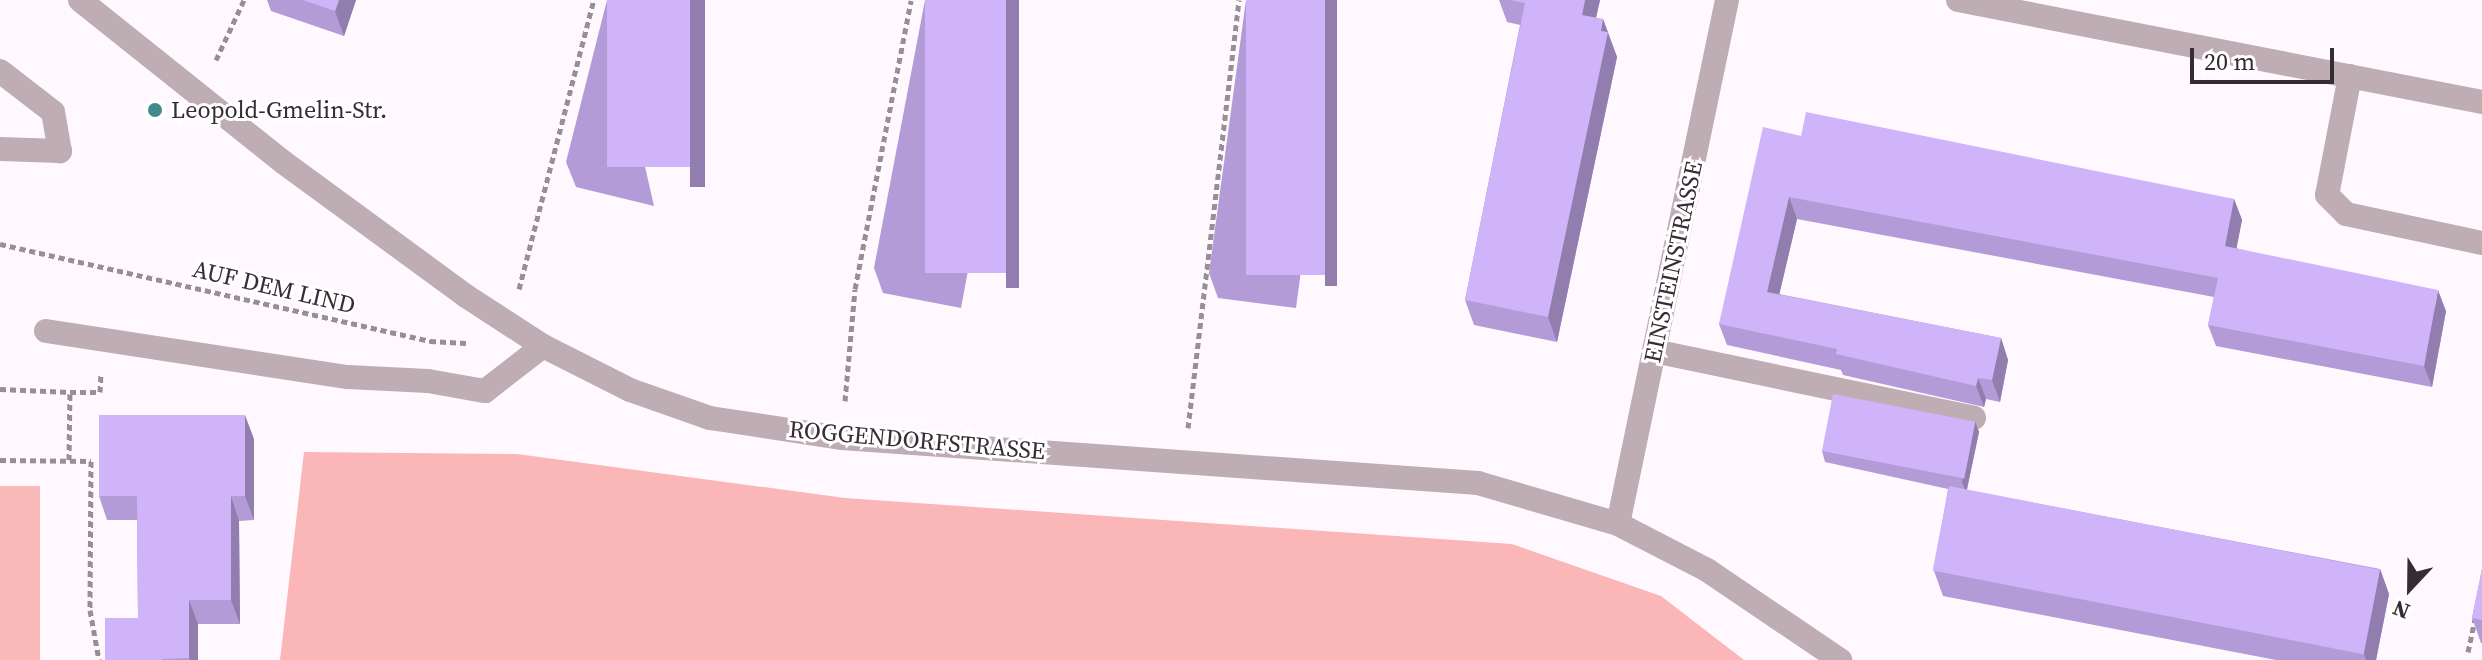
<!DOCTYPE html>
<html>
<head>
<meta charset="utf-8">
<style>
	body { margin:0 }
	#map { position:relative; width:2482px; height:660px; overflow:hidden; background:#fff9ff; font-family:"Source Serif 4",serif }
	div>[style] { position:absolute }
	.green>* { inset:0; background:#f9bab9; transform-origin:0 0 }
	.forest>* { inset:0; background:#fbb7b7 }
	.path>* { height:5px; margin-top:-2.5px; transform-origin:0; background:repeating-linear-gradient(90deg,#978f96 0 6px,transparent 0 10px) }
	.minor>* { height:24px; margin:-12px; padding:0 12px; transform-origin:12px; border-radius:12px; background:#beadb3 }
	.wall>* { inset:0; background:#b29bd6 }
	.shaded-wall>* { inset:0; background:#917eae; transform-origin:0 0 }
	.building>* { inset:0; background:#cfb4f9; transform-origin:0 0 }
	.dots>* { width:22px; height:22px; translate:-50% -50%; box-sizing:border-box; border:4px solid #fff; border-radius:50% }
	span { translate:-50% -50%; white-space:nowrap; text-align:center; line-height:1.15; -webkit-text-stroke:6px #fff; paint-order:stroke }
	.poi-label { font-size:24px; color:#362c35 }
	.left { translate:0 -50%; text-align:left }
	.street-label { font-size:24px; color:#362c35 }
	.north { position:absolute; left:2370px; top:548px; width:80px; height:80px; -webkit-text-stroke:6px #fff; paint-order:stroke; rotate:202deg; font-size:22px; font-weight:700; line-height:32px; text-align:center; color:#362c35 }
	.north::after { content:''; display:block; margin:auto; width:28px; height:36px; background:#362c35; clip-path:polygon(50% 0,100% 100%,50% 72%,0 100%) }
	.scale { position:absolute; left:2190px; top:48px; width:144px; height:36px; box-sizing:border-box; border:4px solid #362c35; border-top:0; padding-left:10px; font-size:24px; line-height:28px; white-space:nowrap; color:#362c35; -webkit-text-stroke:6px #fff; paint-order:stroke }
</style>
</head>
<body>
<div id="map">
	<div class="green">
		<div style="left:0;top:486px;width:40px;height:174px"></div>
	</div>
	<div class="forest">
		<div style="clip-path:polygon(304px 452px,517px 454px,845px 498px,1512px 544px,1661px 596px,1744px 660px,280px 660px)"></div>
	</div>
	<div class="path">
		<div style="left:216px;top:60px;width:66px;rotate:-65deg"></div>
		<div style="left:0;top:244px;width:441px;rotate:12.7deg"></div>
		<div style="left:430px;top:341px;width:36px;rotate:3deg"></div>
		<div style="left:519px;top:289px;width:299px;rotate:-75.5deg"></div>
		<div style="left:0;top:389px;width:70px;rotate:2.5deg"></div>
		<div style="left:845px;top:401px;width:112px;rotate:-84.9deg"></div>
		<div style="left:855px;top:289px;width:294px;rotate:-79deg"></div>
		<div style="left:1188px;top:428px;width:431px;rotate:-83.2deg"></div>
		<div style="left:0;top:460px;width:91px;rotate:0.6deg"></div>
		<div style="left:91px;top:461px;width:149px;rotate:90.4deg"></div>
		<div style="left:90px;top:610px;width:51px;rotate:79.8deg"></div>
		<div style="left:69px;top:460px;width:68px;rotate:-89.2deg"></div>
		<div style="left:70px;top:392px;width:30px"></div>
		<div style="left:100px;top:392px;width:17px;rotate:-87deg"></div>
		<div style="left:2468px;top:652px;width:34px;rotate:-78deg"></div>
	</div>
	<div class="minor">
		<div style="left:80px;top:0;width:260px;rotate:38.6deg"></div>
		<div style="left:283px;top:162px;width:227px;rotate:36.2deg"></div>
		<div style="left:466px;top:296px;width:92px;rotate:33deg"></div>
		<div style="left:543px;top:346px;width:97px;rotate:26.8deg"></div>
		<div style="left:630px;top:390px;width:85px;rotate:19.3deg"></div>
		<div style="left:710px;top:418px;width:134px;rotate:8.6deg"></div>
		<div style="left:842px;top:438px;width:638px;rotate:4.05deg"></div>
		<div style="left:1478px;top:483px;width:146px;rotate:16.3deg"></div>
		<div style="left:1618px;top:524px;width:100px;rotate:27.3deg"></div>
		<div style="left:1707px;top:570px;width:161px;rotate:34.1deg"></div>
		<div style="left:1958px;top:0;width:534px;rotate:11.02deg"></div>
		<div style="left:0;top:71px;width:67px;rotate:37.7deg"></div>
		<div style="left:53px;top:112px;width:40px;rotate:80deg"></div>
		<div style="left:60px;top:151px;width:60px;rotate:-178.1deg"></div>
		<div style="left:2350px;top:76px;width:121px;rotate:100.9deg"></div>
		<div style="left:2327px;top:195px;width:27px;rotate:45deg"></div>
		<div style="left:2346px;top:214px;width:139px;rotate:12deg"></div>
		<div style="left:46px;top:331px;width:305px;rotate:8.7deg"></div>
		<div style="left:348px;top:377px;width:80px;rotate:2.9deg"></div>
		<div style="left:428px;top:381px;width:58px;rotate:10deg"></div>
		<div style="left:485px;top:391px;width:73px;rotate:-37.8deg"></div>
		<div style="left:1654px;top:351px;width:327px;rotate:11.8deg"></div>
		<div style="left:1618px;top:524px;width:535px;rotate:-78.25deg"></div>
	</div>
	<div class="wall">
		<div style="clip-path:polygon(267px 0,356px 0,344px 36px,271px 11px)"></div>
		<div style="clip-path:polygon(607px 0,654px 206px,576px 187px,566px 162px)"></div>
		<div style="clip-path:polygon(925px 0,1019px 0,961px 308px,883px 293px,874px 268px)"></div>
		<div style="clip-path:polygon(1246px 0,1337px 0,1296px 308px,1218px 298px,1209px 273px)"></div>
		<div style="clip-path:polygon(1499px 0,1600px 0,1596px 18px,1603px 19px,1617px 57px,1557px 342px,1474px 325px,1465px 300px,1520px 25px,1507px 22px)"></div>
		<div style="clip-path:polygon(1801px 136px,2234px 199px,2242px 220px,2236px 248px,2446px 311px,2432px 387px,2216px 346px,2208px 325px,2214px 297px,1797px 219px,1779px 294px,2001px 338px,2008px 360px,2000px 402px,1986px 399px,1984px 407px,1843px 375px,1841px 370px,1727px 345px,1719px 324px)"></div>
		<div style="clip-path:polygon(1975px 421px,1979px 432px,1967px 490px,2380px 569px,2389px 594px,2376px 660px,2276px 660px,1943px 596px,1934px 571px,1948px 489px,1825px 462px,1822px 451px)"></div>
		<div style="clip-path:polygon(254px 439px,254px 520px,239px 521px,240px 624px,198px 624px,198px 660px,105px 660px,138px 618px,137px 520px,107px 520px,99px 496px)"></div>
		<div style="clip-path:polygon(2482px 569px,2482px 643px,2481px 643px,2472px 618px)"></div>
	</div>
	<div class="shaded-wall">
		<div style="clip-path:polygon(339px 0,356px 0,344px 36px,335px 11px)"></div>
		<div style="left:690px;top:0;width:15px;height:187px"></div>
		<div style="left:1006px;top:0;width:13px;height:288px"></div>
		<div style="left:1325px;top:0;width:12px;height:286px"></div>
		<div style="clip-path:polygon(1585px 0,1600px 0,1591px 40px,1582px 15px)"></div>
		<div style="clip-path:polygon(1603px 19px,1617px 57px,1557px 342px,1548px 317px)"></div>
		<div style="clip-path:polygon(1789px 197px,1797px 219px,1775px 313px,1767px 292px)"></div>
		<div style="clip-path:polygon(2234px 199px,2242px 220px,2233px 267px,2225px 246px)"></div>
		<div style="clip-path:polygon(2438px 290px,2446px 311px,2432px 387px,2424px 366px)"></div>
		<div style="clip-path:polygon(2001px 338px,2008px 360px,2000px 402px,1992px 380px)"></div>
		<div style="clip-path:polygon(1978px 378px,1986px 399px,1984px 407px,1976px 386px)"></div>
		<div style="clip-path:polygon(245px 415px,254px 439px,254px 520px,245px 496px)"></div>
		<div style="clip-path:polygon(1975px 421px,1979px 432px,1966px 493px,1962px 482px)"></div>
		<div style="clip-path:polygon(231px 496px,239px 521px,240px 624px,231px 600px)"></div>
		<div style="clip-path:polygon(2380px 569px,2389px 594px,2376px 660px,2366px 660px,2364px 654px)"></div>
		<div style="clip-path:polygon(189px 600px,198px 624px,198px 660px,190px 660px,189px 658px)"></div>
	</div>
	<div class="building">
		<div style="clip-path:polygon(303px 0,339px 0,335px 11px)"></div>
		<div style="left:607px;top:0;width:83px;height:167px"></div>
		<div style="left:925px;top:0;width:81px;height:273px"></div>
		<div style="left:1246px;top:0;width:79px;height:275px"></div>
		<div style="clip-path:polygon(1510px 0,1585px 0,1582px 15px,1603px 19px,1601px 31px,1608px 32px,1548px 317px,1465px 300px,1525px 3px)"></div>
		<div style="clip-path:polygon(1806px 112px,2234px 199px,2225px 246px,2438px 290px,2424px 366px,2208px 325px,2218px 278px,1789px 197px,1767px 292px,2001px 338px,1992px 380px,1978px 378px,1976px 386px,1836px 354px,1837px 349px,1719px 324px,1763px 127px,1801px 136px)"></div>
		<div style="left:1833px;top:394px;width:145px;height:58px;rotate:11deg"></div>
		<div style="clip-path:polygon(99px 415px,245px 415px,245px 496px,231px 496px,231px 600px,189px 600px,189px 658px,162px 659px,162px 660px,105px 660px,105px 618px,138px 618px,137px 496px,99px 496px)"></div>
		<div style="left:1949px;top:486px;width:439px;height:86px;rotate:11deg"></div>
		<div style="clip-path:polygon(2482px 569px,2482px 620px,2472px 618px)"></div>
	</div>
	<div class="dots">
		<div style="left:155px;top:110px;background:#428a8e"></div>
	</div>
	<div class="poi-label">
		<span class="left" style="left:171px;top:110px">Leopold-Gmelin-Str.</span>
	</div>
	<div class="street-label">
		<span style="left:1673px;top:262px;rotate:-78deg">EINSTEINSTRASSE</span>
		<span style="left:274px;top:287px;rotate:13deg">AUF DEM LIND</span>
		<span style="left:917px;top:440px;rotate:5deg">ROGGENDORFSTRASSE</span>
	</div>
	<div class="north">N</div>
	<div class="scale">20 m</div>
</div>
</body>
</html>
